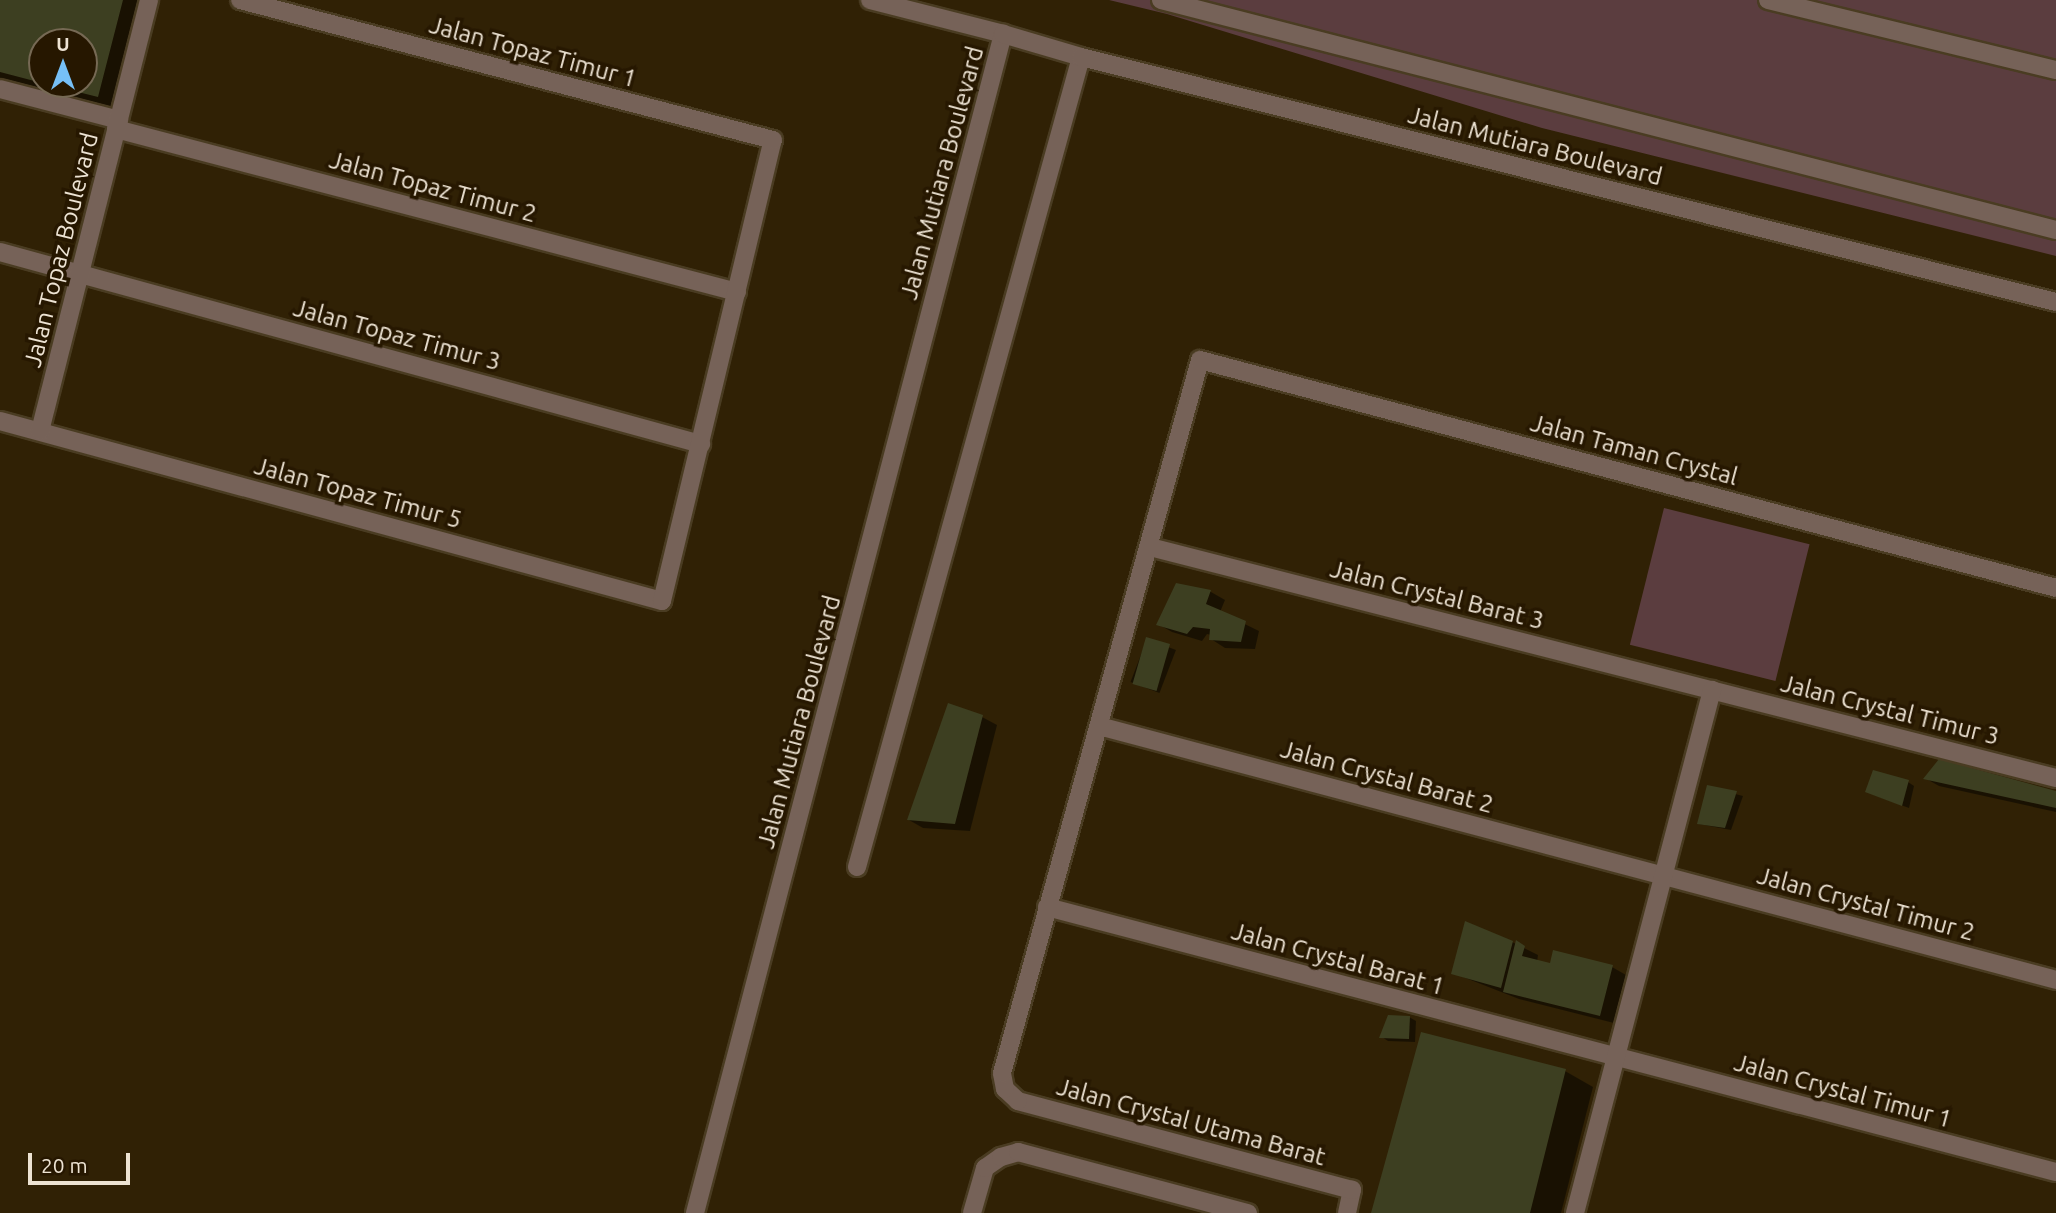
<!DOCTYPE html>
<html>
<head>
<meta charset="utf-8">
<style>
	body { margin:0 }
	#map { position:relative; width:2056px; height:1213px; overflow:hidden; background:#302105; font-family:Ubuntu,sans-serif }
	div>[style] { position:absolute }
	.green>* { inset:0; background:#5b3d3f; transform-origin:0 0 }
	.shadow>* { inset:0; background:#0007; transform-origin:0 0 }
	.building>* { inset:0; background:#3d3f21; transform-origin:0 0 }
	.roads { filter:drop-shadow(2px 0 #4a3c22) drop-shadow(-2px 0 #4a3c22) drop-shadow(0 2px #4a3c22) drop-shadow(0 -2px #4a3c22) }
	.lane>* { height:18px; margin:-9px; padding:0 9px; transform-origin:9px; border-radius:9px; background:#766258 }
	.street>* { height:18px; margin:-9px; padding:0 9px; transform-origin:9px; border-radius:9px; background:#766258 }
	span { translate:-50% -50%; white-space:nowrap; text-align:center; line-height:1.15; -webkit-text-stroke:7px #261700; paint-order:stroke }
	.street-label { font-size:24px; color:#ede3d3 }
	.north { position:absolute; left:28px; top:28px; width:70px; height:70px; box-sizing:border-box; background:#261700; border:2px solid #766954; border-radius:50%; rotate:0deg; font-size:19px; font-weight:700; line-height:28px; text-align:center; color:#ede3d3 }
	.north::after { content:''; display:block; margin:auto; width:24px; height:32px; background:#76c0f7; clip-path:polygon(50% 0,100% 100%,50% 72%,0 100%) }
	.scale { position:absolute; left:28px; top:1153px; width:102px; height:32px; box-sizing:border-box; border:4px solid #ede3d3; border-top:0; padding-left:9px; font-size:21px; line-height:24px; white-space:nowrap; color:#ede3d3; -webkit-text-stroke:5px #261700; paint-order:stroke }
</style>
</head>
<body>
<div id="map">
	<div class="green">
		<div style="clip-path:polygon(1109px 0,2056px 0,2056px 256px,1542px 128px,1167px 14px)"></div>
		<div style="left:1664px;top:508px;width:150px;height:141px;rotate:14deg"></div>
	</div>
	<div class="shadow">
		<div style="clip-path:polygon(evenodd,0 0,155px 0,126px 112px,0 80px,0 0,42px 42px,84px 42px,84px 84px,42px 84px,42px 42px)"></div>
		<div style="clip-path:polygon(1177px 585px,1211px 592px,1225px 600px,1220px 612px,1259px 631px,1255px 649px,1225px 648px,1211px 639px,1211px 635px,1207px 634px,1202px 641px,1172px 632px,1158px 624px)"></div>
		<div style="left:1147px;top:639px;width:31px;height:46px;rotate:21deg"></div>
		<div style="clip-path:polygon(982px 717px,997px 725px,970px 831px,923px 828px,909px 820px)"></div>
		<div style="clip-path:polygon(1925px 778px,2056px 793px,2056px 812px,1939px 786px)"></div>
		<div style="clip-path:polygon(1908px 782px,1914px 786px,1909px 808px,1874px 795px)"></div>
		<div style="clip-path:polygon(1708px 787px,1743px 796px,1731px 830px,1699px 824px)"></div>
		<div style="clip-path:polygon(1512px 942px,1538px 955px,1537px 962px,1551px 965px,1612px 967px,1626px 975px,1614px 1023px,1519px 999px,1453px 973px)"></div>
		<div style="clip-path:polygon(1409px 1017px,1416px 1021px,1415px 1042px,1388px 1041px,1382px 1037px)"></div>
		<div style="clip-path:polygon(1565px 1071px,1593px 1087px,1561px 1213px,1373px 1213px)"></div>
	</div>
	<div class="building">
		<div style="clip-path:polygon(0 0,123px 0,98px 97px,50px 85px,84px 84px,84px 42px,42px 42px,42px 83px,0 72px)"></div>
		<div style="clip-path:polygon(1176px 583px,1211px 590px,1206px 604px,1246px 621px,1241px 642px,1209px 640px,1210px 629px,1193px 627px,1187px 634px,1156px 625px)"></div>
		<div style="left:1146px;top:637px;width:25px;height:49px;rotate:16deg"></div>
		<div style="clip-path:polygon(948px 703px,983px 715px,955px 824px,907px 820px)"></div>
		<div style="clip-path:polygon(1939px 759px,2056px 791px,2056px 808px,1923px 779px)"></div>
		<div style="clip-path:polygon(1873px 770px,1909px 780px,1902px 806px,1865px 792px)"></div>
		<div style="clip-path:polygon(1707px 785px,1737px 791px,1725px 828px,1697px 824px)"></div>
		<div style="clip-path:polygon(1465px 921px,1513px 941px,1501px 988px,1451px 974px)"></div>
		<div style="clip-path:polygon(1516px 940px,1525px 946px,1522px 956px,1550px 963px,1553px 950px,1613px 965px,1600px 1016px,1503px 992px)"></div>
		<div style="clip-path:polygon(1388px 1015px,1410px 1016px,1409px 1039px,1379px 1038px)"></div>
		<div style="clip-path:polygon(1421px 1032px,1566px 1069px,1530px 1213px,1371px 1213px)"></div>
	</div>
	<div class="roads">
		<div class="lane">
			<div style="left:1161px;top:0;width:924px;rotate:14.41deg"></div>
			<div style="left:1768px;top:0;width:296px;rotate:13.7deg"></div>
		</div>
		<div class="street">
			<div style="left:870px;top:0;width:137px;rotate:14.3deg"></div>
			<div style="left:0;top:89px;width:123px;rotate:14.6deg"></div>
			<div style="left:116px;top:129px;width:642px;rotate:14.71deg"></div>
			<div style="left:0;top:252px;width:727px;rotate:15.32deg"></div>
			<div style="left:0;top:421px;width:686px;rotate:15.21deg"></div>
			<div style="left:662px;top:601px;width:474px;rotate:-76.5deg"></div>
			<div style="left:773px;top:140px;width:551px;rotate:-165.28deg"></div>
			<div style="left:40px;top:431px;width:445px;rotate:-75.8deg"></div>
			<div style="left:1150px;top:547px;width:935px;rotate:14.3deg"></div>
			<div style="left:1099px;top:726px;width:990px;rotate:14.86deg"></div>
			<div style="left:857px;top:867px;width:840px;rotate:-74.54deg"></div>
			<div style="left:1047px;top:907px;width:1043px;rotate:14.72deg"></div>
			<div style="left:695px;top:1213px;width:1219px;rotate:-75.36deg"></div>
			<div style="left:1003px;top:34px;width:81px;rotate:16.4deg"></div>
			<div style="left:1081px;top:57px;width:1005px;rotate:14.11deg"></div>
			<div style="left:972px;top:1213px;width:47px;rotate:-73.9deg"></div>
			<div style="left:985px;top:1168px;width:19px;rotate:-35deg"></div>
			<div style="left:1001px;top:1157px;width:18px;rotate:-16deg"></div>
			<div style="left:1018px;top:1152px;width:238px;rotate:14.9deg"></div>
			<div style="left:1347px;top:1213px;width:24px;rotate:-78deg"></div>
			<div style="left:1352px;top:1190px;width:346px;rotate:-165.1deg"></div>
			<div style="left:1018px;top:1101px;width:18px;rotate:-137deg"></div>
			<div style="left:1005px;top:1089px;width:16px;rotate:-101deg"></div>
			<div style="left:1002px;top:1073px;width:740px;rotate:-74.48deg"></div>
			<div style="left:1200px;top:360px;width:886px;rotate:14.91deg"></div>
			<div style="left:1575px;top:1213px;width:541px;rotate:-75.32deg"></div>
		</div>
	</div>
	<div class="street-label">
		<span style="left:533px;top:52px;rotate:15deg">Jalan Topaz Timur 1</span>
		<span style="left:1535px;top:146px;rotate:14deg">Jalan Mutiara Boulevard</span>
		<span style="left:942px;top:173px;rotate:-75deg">Jalan Mutiara Boulevard</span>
		<span style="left:433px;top:187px;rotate:15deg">Jalan Topaz Timur 2</span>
		<span style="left:61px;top:250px;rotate:-76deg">Jalan Topaz Boulevard</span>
		<span style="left:397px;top:335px;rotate:15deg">Jalan Topaz Timur 3</span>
		<span style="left:1634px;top:450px;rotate:15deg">Jalan Taman Crystal</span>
		<span style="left:358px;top:493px;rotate:15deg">Jalan Topaz Timur 5</span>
		<span style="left:1437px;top:595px;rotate:14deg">Jalan Crystal Barat 3</span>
		<span style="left:1890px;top:710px;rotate:14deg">Jalan Crystal Timur 3</span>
		<span style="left:799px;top:722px;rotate:-75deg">Jalan Mutiara Boulevard</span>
		<span style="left:1387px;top:777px;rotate:15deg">Jalan Crystal Barat 2</span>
		<span style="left:1866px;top:904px;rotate:15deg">Jalan Crystal Timur 2</span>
		<span style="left:1338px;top:959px;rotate:15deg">Jalan Crystal Barat 1</span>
		<span style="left:1843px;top:1091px;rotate:15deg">Jalan Crystal Timur 1</span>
		<span style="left:1191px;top:1122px;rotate:15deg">Jalan Crystal Utama Barat</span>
	</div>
	<div class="north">U</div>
	<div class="scale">20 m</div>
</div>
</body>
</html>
